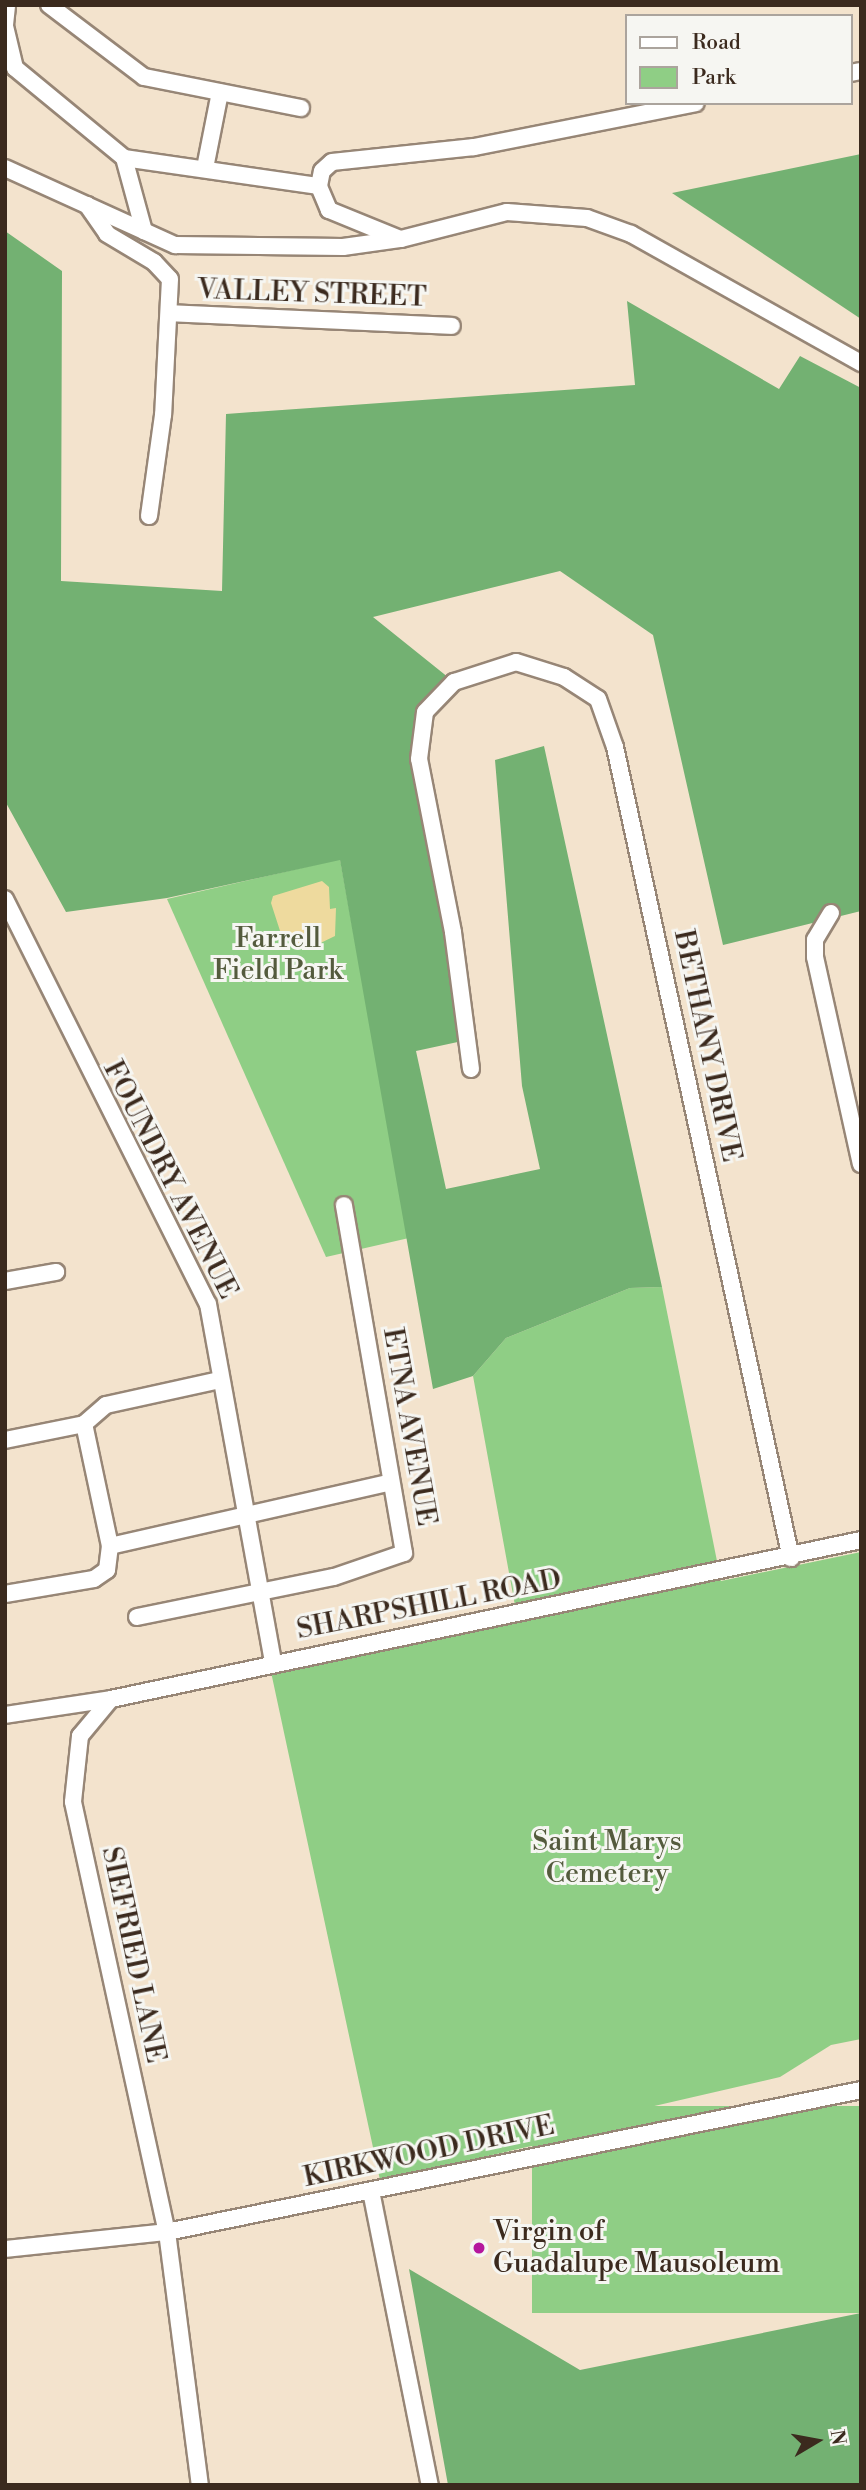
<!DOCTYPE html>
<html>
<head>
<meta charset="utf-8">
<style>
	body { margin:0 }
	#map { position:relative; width:866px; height:2490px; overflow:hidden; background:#f3e3cd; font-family:"Libre Bodoni",serif }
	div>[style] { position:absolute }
	.green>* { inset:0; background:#8fce85; transform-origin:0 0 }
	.forest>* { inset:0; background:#73b172 }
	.sand>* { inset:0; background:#eeda9e }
	.roads { filter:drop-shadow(2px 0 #978676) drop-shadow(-2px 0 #978676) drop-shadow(0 2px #978676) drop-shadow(0 -2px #978676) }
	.minor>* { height:16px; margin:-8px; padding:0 8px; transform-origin:8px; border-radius:8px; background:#fff }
	.dots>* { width:19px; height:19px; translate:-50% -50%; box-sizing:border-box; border:4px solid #f6f6f2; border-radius:50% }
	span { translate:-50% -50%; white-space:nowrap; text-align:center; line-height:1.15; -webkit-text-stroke:6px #f6f6f2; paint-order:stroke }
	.street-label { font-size:28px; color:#3b2a1e }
	.park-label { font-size:28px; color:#545b3d }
	.poi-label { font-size:28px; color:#3b2a1e }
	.left { translate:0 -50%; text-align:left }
	.frame { position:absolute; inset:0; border:7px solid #3b2a1e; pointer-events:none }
	.legend { position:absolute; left:625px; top:14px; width:228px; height:91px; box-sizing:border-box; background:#f6f6f2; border:2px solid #aba49d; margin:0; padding:9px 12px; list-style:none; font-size:21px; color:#3b2a1e }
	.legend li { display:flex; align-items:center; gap:14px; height:35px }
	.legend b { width:35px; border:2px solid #aba49d }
	.north { position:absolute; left:782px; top:2406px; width:70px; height:70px; -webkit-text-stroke:5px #f6f6f2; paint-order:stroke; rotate:80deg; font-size:19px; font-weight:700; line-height:28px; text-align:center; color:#3b2a1e }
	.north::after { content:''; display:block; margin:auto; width:24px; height:32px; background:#3b2a1e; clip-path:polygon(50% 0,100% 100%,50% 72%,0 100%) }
</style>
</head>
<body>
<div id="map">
	<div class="green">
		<div style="clip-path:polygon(340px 859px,409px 1238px,326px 1257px,167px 899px)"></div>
		<div style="clip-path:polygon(662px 1287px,721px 1581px,861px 1552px,861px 2039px,831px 2045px,780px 2077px,637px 2110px,630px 2124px,380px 2180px,271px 1672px,518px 1622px,473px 1376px,506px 1338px,630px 1288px)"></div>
		<div style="left:861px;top:2106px;width:207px;height:329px;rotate:90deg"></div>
	</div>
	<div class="forest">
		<div style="clip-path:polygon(861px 154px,861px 319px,672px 193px)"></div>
		<div style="clip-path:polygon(5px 231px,62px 271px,61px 581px,222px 591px,226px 414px,635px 385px,627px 301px,779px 389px,800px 356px,861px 388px,861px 911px,723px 945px,653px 635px,560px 571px,373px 617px,454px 682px,425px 712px,419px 759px,467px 1040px,416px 1051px,446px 1189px,540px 1169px,522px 1086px,495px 760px,544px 746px,662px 1287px,630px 1288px,506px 1338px,473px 1376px,433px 1389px,340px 860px,167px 898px,66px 912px,5px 801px)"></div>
		<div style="clip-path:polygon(409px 2269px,580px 2370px,861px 2313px,861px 2485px,448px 2485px)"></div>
	</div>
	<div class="sand">
		<div style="clip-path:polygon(322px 881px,329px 887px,330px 909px,336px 908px,335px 936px,306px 950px,282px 937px,271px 903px,273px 896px)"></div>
	</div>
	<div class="roads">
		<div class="minor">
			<div style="left:49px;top:5px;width:119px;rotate:37.2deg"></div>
			<div style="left:144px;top:77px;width:160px;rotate:11.2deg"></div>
			<div style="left:5px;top:25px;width:20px;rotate:-84deg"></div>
			<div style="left:5px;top:26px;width:43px;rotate:76.6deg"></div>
			<div style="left:15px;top:68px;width:141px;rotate:39.5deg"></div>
			<div style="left:124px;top:158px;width:76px;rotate:74.7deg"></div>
			<div style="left:850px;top:73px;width:10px;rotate:-11deg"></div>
			<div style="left:124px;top:158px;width:197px;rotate:8.2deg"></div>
			<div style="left:5px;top:168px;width:187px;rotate:24.4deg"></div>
			<div style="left:175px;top:245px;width:168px;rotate:0.7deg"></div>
			<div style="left:343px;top:247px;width:59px;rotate:-7.9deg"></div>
			<div style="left:401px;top:239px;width:109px;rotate:-14.3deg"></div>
			<div style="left:507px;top:212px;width:80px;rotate:4.3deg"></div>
			<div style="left:587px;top:218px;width:47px;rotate:20deg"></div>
			<div style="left:631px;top:234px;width:264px;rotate:29.3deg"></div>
			<div style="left:205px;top:168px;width:77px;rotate:-78.8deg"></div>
			<div style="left:87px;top:205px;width:35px;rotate:55deg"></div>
			<div style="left:107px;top:234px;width:55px;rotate:30.8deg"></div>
			<div style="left:154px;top:262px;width:23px;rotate:47deg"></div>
			<div style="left:170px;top:279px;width:136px;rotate:92.9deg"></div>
			<div style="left:163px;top:415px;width:102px;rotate:97.9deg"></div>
			<div style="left:400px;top:239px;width:77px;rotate:-157.8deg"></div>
			<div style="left:329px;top:210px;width:26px;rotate:-113deg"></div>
			<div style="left:319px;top:186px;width:15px;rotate:-79deg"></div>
			<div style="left:322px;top:171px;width:13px;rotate:-42deg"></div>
			<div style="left:332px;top:162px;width:143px;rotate:-6deg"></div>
			<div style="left:474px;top:147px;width:226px;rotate:-11.2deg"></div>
			<div style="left:169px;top:313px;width:283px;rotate:2.6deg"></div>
			<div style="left:5px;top:899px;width:453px;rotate:63.4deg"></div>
			<div style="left:208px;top:1304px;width:364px;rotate:79.7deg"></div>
			<div style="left:831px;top:913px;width:31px;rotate:121deg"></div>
			<div style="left:815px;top:940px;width:17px;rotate:90deg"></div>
			<div style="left:815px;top:957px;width:212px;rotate:77.5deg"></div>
			<div style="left:471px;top:1069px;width:138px;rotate:-97.5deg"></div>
			<div style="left:453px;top:932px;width:176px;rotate:-101.1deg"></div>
			<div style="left:419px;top:759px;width:47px;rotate:-82.7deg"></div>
			<div style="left:425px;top:712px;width:42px;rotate:-46deg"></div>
			<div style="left:454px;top:682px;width:65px;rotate:-17.9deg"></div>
			<div style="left:516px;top:662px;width:50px;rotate:17.4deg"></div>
			<div style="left:564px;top:677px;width:40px;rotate:32.9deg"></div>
			<div style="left:598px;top:699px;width:51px;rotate:70.5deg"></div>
			<div style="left:615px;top:747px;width:830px;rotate:77.76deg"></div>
			<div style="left:5px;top:1281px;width:52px;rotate:-10deg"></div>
			<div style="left:5px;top:1440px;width:81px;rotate:-11.4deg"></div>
			<div style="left:84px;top:1424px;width:29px;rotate:-41deg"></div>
			<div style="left:106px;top:1405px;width:117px;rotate:-12.4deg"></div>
			<div style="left:110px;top:1546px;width:288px;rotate:-12.8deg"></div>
			<div style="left:5px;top:1594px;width:90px;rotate:-9.6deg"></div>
			<div style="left:94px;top:1579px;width:16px;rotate:-35deg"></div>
			<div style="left:107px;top:1570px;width:24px;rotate:-83deg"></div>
			<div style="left:110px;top:1546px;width:125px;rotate:-102deg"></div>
			<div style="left:137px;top:1617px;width:201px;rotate:-11.5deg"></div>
			<div style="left:334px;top:1577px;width:74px;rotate:-18.9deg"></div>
			<div style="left:404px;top:1553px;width:353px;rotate:-99.8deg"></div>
			<div style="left:110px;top:1700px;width:47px;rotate:129.8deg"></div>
			<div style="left:80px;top:1736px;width:66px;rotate:96.1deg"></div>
			<div style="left:73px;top:1802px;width:440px;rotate:77.7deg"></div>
			<div style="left:167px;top:2232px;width:255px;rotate:82.6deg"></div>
			<div style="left:5px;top:1715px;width:107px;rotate:-8.6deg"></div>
			<div style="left:111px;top:1699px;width:767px;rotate:-11.97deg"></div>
			<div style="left:371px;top:2191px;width:300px;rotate:78.7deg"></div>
			<div style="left:5px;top:2249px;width:163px;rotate:-6deg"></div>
			<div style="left:167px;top:2232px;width:708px;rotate:-11.56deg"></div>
		</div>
	</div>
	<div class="dots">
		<div style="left:479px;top:2248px;background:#b5179e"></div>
	</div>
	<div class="street-label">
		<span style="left:312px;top:294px;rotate:2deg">VALLEY STREET</span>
		<span style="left:707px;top:1046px;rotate:78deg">BETHANY DRIVE</span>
		<span style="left:170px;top:1180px;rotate:63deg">FOUNDRY AVENUE</span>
		<span style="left:409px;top:1427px;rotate:80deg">ETNA AVENUE</span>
		<span style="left:429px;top:1605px;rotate:-11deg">SHARPSHILL ROAD</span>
		<span style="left:133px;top:1955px;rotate:78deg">SIEFRIED LANE</span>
		<span style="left:429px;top:2152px;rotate:-12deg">KIRKWOOD DRIVE</span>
	</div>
	<div class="park-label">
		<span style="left:278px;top:955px">Farrell<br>Field Park</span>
		<span style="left:607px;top:1858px">Saint Marys<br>Cemetery</span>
	</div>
	<div class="poi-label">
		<span class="left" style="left:493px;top:2248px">Virgin of<br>Guadalupe Mausoleum</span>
	</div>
	<div class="frame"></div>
	<ul class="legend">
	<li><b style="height:9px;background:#fff"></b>Road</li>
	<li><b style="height:19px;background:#8fce85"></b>Park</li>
	</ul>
	<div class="north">N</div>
</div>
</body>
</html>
